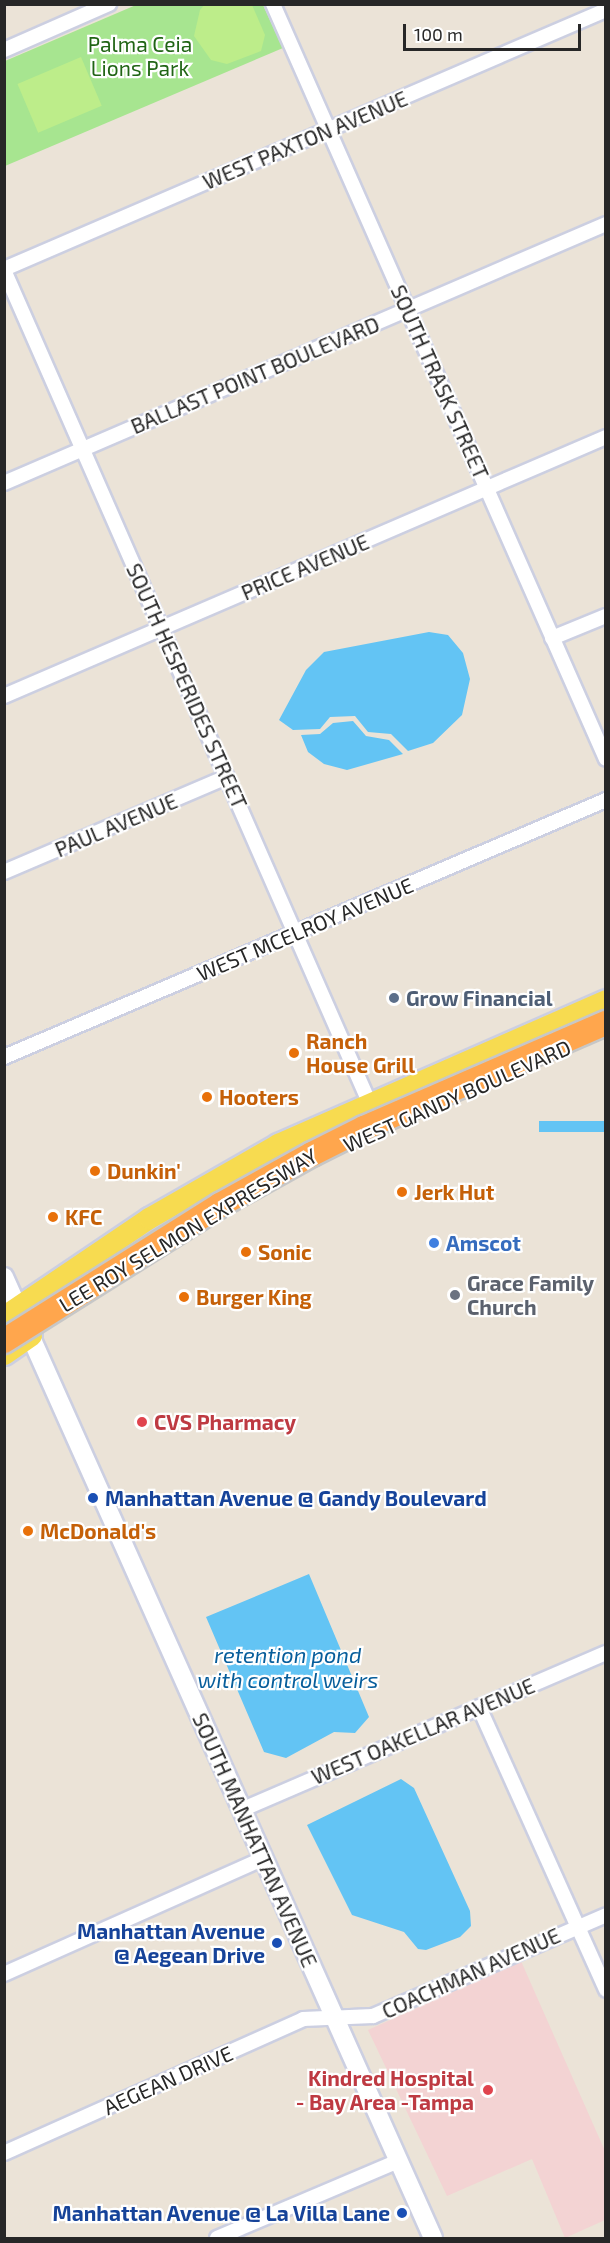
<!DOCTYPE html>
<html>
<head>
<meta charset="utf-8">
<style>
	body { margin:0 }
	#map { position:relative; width:610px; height:2243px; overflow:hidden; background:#ebe3d7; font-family:"Exo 2",sans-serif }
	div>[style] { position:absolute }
	.medical>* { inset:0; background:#f3d3d3 }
	.green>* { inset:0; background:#a7e590 }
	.pitch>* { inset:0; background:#bded8a; transform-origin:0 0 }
	.water>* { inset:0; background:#63c4f4; transform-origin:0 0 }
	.roads { filter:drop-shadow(2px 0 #cccfe1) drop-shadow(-2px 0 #cccfe1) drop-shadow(0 2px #cccfe1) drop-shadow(0 -2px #cccfe1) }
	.street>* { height:14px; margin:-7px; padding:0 7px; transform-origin:7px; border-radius:7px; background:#fff }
	.secondary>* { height:18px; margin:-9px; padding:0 9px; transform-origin:9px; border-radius:9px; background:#fff }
	.primary>* { height:21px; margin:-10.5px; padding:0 10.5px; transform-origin:10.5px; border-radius:10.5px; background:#f7db50 }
	.bridges { filter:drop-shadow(2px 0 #c7c7c7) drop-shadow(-2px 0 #c7c7c7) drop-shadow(0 2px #c7c7c7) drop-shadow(0 -2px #c7c7c7) }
	.highway-bridge>* { height:24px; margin:-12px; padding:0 12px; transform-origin:12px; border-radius:12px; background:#ffa64d }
	.dots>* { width:16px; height:16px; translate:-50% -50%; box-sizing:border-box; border:3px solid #fff; border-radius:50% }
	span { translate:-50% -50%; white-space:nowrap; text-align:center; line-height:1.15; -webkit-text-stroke:4.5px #fff; paint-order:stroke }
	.park-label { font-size:21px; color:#216515 }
	.street-label { font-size:21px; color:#272727 }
	.service-label { font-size:21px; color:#4e5e75; font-weight:700 }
	.left { translate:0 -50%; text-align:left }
	.food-label { font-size:21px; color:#c56008; font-weight:700 }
	.shop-label { font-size:21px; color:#366cbe; font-weight:700 }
	.worship-label { font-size:21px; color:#5b616d; font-weight:700 }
	.health-label { font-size:21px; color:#be3a42; font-weight:700 }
	.right { translate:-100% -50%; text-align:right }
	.transit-label { font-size:21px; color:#164399; font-weight:700 }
	.water-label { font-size:22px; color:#075e9b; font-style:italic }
	.frame { position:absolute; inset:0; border:6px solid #272727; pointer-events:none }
	.scale { position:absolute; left:403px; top:24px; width:178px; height:27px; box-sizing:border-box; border:3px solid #272727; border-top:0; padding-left:8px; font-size:18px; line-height:21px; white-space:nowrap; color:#272727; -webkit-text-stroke:4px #fff; paint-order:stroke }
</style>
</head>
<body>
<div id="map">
	<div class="medical">
		<div style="clip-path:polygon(521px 1961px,605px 2151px,605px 2220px,565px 2238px,532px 2159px,447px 2196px,368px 2030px)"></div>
	</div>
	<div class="green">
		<div style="clip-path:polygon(136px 5px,263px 5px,283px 48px,5px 166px,5px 61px)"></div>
	</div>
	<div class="pitch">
		<div style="clip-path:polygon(205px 4px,252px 5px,265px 35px,261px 51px,227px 64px,211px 60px,194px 36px,200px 10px)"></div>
		<div style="left:81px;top:57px;width:53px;height:69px;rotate:67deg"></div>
	</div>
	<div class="water">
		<div style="clip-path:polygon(429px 632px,448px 635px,463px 653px,470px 679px,462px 715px,433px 743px,408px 751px,391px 734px,368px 732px,355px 716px,330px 717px,320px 729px,293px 730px,279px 720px,306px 670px,324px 652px)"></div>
		<div style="clip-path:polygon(353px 721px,366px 736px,389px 740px,403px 754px,347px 770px,324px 764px,308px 752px,301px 735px,320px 734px,333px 723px)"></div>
		<div style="left:605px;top:1121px;width:11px;height:66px;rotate:90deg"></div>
		<div style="clip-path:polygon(309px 1574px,369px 1717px,355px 1733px,334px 1732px,286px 1758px,264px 1752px,206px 1617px)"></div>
		<div style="clip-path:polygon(401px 1779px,414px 1788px,470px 1911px,471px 1926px,460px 1937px,426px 1950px,418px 1949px,404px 1932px,352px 1915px,307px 1825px)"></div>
	</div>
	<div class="roads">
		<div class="street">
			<div style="left:273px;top:4px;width:825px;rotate:66.2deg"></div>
			<div style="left:4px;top:50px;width:115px;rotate:-23.7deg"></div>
			<div style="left:4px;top:269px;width:655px;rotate:-23.28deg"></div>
			<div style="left:4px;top:270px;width:909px;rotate:66.31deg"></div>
			<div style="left:4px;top:483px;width:655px;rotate:-23.28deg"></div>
			<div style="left:552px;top:638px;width:58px;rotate:-22.2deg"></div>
			<div style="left:4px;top:696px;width:655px;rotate:-23.28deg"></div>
			<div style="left:4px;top:872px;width:242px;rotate:-23.1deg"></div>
			<div style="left:4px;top:1057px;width:655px;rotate:-23.12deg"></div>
			<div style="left:479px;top:1707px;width:310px;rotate:65.8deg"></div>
			<div style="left:241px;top:1810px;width:397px;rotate:-23.3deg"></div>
			<div style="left:4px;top:1974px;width:282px;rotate:-24deg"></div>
			<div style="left:4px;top:2153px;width:328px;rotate:-24.1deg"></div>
			<div style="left:303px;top:2019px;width:70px;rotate:-2.5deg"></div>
			<div style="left:373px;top:2016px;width:254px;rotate:-23.4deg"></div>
			<div style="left:217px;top:2238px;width:197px;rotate:-23deg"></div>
		</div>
		<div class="secondary">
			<div style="left:4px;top:1277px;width:1052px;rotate:65.94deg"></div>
		</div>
		<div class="primary">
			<div style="left:4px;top:1316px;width:175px;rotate:-34.1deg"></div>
			<div style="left:149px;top:1218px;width:149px;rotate:-29.8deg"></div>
			<div style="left:278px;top:1144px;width:358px;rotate:-23.7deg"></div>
			<div style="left:4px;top:1354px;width:33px;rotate:-35deg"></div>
		</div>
	</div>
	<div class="bridges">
		<div class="highway-bridge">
			<div style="left:4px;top:1341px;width:255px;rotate:-32.2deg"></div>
			<div style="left:220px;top:1205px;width:105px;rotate:-29deg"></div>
			<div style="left:312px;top:1154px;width:58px;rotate:-26.6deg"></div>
			<div style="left:364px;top:1128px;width:264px;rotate:-23.5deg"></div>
		</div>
	</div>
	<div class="dots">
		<div style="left:394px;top:998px;background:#5c6f8a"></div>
		<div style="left:294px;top:1053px;background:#e8710a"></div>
		<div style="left:207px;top:1097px;background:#e8710a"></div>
		<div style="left:95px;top:1171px;background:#e8710a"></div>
		<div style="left:402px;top:1192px;background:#e8710a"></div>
		<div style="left:53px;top:1217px;background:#e8710a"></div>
		<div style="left:434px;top:1243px;background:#3f7fe0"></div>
		<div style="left:246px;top:1252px;background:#e8710a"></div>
		<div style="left:455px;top:1295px;background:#6b7280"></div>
		<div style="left:184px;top:1297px;background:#e8710a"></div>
		<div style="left:142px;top:1422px;background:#e0444e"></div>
		<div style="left:93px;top:1498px;background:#1a4fb4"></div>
		<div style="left:28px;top:1531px;background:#e8710a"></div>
		<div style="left:277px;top:1943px;background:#1a4fb4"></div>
		<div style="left:488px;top:2090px;background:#e0444e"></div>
		<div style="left:402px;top:2213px;background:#1a4fb4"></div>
	</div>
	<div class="park-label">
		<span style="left:140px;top:56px">Palma Ceia<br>Lions Park</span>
	</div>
	<div class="street-label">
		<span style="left:305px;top:140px;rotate:-23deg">WEST PAXTON AVENUE</span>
		<span style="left:255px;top:375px;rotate:-23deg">BALLAST POINT BOULEVARD</span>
		<span style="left:440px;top:382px;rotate:66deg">SOUTH TRASK STREET</span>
		<span style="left:305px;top:567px;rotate:-23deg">PRICE AVENUE</span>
		<span style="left:187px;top:686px;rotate:66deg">SOUTH HESPERIDES STREET</span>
		<span style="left:116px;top:825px;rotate:-23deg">PAUL AVENUE</span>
		<span style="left:305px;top:929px;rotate:-23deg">WEST MCELROY AVENUE</span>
		<span style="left:457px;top:1096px;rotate:-24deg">WEST GANDY BOULEVARD</span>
		<span style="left:188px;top:1230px;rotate:-31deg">LEE ROY SELMON EXPRESSWAY</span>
		<span style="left:423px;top:1731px;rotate:-23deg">WEST OAKELLAR AVENUE</span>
		<span style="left:255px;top:1840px;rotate:66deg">SOUTH MANHATTAN AVENUE</span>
		<span style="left:471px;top:1973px;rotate:-24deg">COACHMAN AVENUE</span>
		<span style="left:168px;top:2080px;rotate:-24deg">AEGEAN DRIVE</span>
	</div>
	<div class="service-label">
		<span class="left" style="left:406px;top:998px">Grow Financial</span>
	</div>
	<div class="food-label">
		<span class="left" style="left:306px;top:1053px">Ranch<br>House Grill</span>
		<span class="left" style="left:219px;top:1097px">Hooters</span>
		<span class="left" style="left:107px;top:1171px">Dunkin'</span>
		<span class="left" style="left:414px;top:1192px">Jerk Hut</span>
		<span class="left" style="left:65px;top:1217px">KFC</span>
		<span class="left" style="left:258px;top:1252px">Sonic</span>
		<span class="left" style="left:196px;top:1297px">Burger King</span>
		<span class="left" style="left:40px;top:1531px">McDonald's</span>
	</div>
	<div class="shop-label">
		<span class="left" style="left:446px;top:1243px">Amscot</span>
	</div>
	<div class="worship-label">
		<span class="left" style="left:467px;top:1295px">Grace Family<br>Church</span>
	</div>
	<div class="health-label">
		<span class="left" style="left:154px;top:1422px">CVS Pharmacy</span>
		<span class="right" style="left:474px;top:2090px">Kindred Hospital<br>- Bay Area -Tampa</span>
	</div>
	<div class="transit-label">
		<span class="left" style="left:105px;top:1498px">Manhattan Avenue @ Gandy Boulevard</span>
		<span class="right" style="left:265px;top:1943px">Manhattan Avenue<br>@ Aegean Drive</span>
		<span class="right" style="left:390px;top:2213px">Manhattan Avenue @ La Villa Lane</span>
	</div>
	<div class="water-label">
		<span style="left:288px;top:1667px">retention pond<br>with control weirs</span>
	</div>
	<div class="frame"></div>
	<div class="scale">100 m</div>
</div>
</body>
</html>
